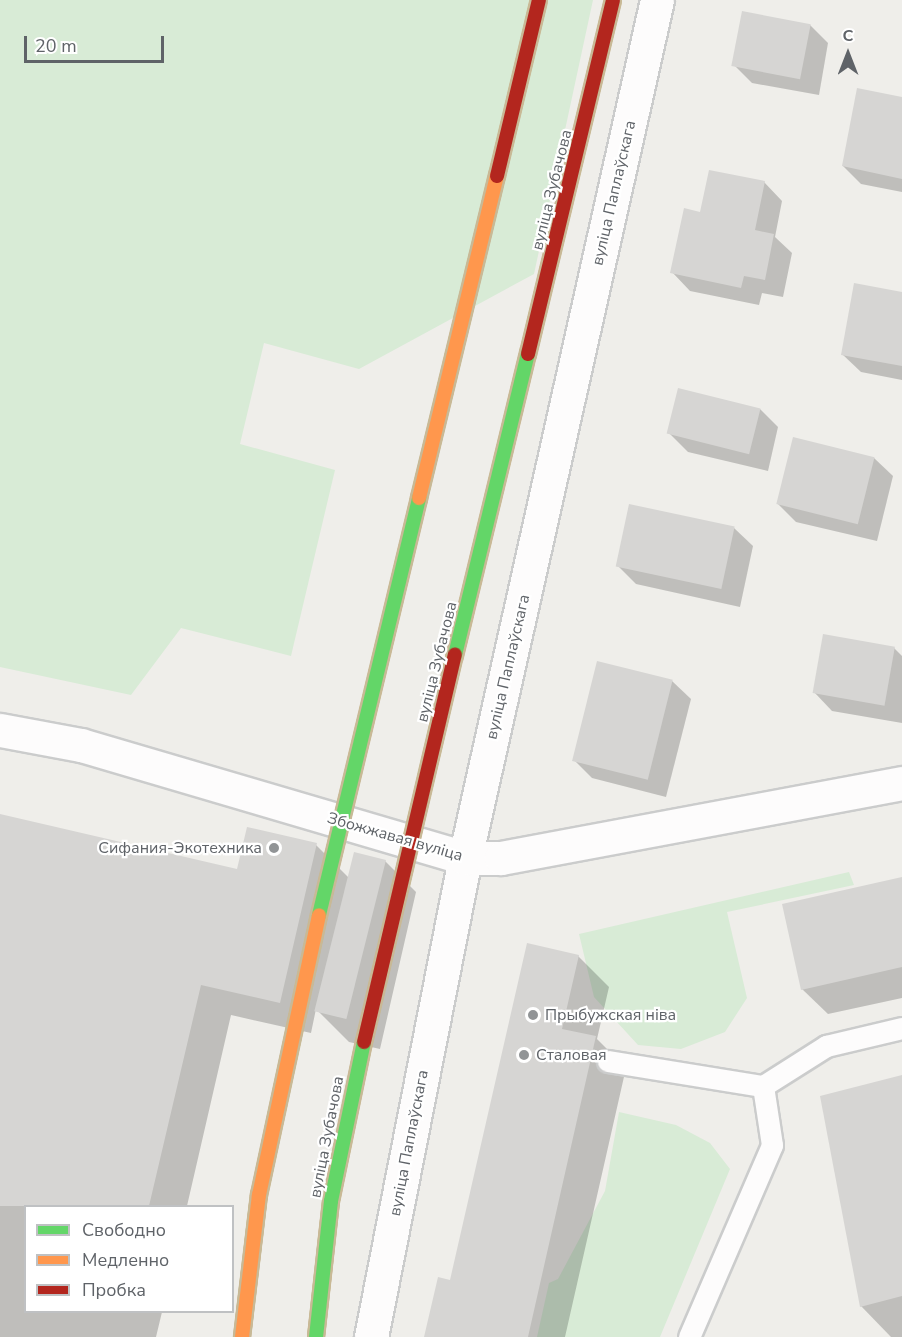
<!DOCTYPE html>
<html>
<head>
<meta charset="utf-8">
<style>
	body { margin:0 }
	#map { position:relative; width:902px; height:1337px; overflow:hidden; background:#efeeea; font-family:"Nunito Sans",sans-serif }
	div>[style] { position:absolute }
	.green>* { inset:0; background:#d8ebd6 }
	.shadow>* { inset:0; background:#0003 }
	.building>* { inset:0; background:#d6d5d3; transform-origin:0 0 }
	.roads { filter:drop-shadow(2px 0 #cbcccc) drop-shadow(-2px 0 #cbcccc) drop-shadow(0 2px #cbcccc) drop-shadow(0 -2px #cbcccc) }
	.lane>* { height:21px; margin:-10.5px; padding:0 10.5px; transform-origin:10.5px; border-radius:10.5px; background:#fdfcfc }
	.street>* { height:33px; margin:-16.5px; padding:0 16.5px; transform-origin:16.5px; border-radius:16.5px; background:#fdfcfc }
	.bridges { filter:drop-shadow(2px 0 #c8b996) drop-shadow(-2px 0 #c8b996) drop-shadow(0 2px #c8b996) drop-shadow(0 -2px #c8b996) }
	.fast-bridge>* { height:14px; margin:-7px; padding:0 7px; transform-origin:7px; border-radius:7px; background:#63d668 }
	.slow-bridge>* { height:14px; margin:-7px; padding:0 7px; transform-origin:7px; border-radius:7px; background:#ff974d }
	.jam-bridge>* { height:14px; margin:-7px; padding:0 7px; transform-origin:7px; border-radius:7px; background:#b3261e }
	.dots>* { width:16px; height:16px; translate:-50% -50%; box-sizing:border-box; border:3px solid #fff; border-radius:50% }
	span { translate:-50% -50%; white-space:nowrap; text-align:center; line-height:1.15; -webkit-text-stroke:4.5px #fff; paint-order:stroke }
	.street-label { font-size:16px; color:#5f6368 }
	.poi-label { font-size:16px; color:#5f6368 }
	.right { translate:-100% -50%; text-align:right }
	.left { translate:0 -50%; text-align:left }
	.legend { position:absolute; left:24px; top:1205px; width:210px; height:108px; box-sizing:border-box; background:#fff; border:2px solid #bfc1c3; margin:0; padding:8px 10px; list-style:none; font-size:18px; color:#5f6368 }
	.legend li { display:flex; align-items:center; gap:12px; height:30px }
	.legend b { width:30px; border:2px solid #bfc1c3 }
	.north { position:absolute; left:818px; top:24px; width:60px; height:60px; -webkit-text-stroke:4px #fff; paint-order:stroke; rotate:0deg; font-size:16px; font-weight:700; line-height:24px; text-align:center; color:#5f6368 }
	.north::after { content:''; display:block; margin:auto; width:21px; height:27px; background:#5f6368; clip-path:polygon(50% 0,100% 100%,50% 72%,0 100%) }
	.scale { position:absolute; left:24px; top:36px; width:140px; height:27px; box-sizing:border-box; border:3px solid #5f6368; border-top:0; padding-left:8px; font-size:18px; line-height:21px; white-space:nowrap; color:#5f6368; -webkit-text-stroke:4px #fff; paint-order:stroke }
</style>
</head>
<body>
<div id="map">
	<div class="green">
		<div style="clip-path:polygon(0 0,593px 0,534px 274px,359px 369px,264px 343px,240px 444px,335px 470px,291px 656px,181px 628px,131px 695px,0 667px)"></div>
		<div style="clip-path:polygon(849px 872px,854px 885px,727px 912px,747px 998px,725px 1032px,681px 1049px,638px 1045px,594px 997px,579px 934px)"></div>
		<div style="clip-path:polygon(619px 1112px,676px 1125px,710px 1143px,730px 1169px,660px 1337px,537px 1337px,549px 1283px,558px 1279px,605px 1191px)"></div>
	</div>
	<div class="shadow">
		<div style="clip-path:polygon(810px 25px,828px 43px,819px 95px,752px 83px,734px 65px)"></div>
		<div style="clip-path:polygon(902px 99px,902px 192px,861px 184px,843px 166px)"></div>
		<div style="clip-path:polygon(764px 182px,782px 201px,775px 237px,792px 253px,783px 297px,762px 293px,759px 305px,690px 291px,672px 272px,701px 214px)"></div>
		<div style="clip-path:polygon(902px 294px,902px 380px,861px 372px,842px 354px)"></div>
		<div style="clip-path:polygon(760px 409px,778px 427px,768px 471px,688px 452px,670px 434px)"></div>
		<div style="clip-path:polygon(874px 458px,893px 476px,877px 541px,796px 522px,778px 504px)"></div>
		<div style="clip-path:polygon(734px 528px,753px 546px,740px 607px,636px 584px,618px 566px)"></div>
		<div style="clip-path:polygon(894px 648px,902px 656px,902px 723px,832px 711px,814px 692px)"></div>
		<div style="clip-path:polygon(672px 681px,691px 699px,666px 797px,592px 778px,574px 760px)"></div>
		<div style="clip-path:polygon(0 816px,238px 871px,316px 845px,349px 878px,385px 861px,416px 892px,380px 1049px,349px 1042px,316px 1009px,311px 1033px,231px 1015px,187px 1206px,26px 1206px,26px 1312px,162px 1312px,156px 1337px,0 1337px)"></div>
		<div style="clip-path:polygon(902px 879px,902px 998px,828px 1014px,802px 989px)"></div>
		<div style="clip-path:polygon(578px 956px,609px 987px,597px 1039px,626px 1068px,565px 1337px,425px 1337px,451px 1281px)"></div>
		<div style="clip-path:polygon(902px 1076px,902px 1337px,891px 1337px,861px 1306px)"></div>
	</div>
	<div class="building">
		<div style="left:742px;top:11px;width:70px;height:56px;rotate:11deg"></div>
		<div style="clip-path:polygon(857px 88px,902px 97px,902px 179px,842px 166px)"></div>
		<div style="clip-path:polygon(709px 170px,765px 181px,755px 230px,774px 234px,765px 280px,744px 276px,741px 288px,670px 273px,684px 208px,700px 212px)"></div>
		<div style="clip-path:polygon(854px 283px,902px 292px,902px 366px,841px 355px)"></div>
		<div style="left:678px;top:388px;width:85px;height:47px;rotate:14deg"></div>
		<div style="left:793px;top:437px;width:84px;height:69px;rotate:14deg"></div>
		<div style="left:629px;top:504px;width:108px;height:64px;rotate:12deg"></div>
		<div style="left:823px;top:634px;width:73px;height:60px;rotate:10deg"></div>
		<div style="left:597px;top:661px;width:78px;height:103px;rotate:14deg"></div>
		<div style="clip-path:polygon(0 814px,237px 869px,247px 827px,317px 843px,280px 1003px,201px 985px,149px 1206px,0 1206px)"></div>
		<div style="left:354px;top:852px;width:33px;height:164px;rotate:14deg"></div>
		<div style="clip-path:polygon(902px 877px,902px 967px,801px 990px,782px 904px)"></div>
		<div style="clip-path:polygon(527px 943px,579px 955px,562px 1029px,596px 1036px,528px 1337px,424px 1337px,438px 1277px,450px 1280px)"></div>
		<div style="clip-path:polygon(902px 1075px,902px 1296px,860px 1307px,820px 1096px)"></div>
	</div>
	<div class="roads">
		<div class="lane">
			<div style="left:608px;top:1061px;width:157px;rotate:9.2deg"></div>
			<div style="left:689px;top:1337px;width:209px;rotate:-66.6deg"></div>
			<div style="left:772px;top:1145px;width:60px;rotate:-98.7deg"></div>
			<div style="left:763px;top:1086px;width:75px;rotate:-32.4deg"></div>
			<div style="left:826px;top:1046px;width:78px;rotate:-13.3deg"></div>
		</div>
		<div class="street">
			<div style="left:0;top:730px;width:82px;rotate:10.5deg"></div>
			<div style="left:81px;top:745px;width:400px;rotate:16.4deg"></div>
			<div style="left:465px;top:858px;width:36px"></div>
			<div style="left:501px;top:858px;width:408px;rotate:-10.6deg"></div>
			<div style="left:371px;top:1337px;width:488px;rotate:-78.9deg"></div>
			<div style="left:465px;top:858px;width:879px;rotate:-77.39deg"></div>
		</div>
	</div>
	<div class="bridges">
		<div class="fast-bridge">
			<div style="left:455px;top:655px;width:310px;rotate:-76.4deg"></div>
			<div style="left:319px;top:915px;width:429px;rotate:-76.5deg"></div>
			<div style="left:316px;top:1337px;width:137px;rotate:-83.7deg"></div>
			<div style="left:331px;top:1201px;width:162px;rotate:-78.3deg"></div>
		</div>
		<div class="slow-bridge">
			<div style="left:419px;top:498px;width:331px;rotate:-76.4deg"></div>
			<div style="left:242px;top:1337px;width:143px;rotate:-83.2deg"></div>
			<div style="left:259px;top:1195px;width:286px;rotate:-77.9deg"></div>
		</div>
		<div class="jam-bridge">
			<div style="left:497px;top:176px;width:181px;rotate:-76.6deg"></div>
			<div style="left:528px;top:354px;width:364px;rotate:-76.5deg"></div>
			<div style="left:364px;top:1042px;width:398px;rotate:-76.8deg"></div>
		</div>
	</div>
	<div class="dots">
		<div style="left:274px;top:848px;background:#919496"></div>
		<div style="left:533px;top:1015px;background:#919496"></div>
		<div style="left:524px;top:1055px;background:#919496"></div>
	</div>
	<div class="street-label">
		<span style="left:552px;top:190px;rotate:-76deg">вуліца Зубачова</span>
		<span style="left:614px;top:193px;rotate:-77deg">вуліца Паплаўскага</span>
		<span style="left:437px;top:662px;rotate:-76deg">вуліца Зубачова</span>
		<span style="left:508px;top:667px;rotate:-77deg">вуліца Паплаўскага</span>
		<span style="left:395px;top:837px;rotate:16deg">Збожжавая вуліца</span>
		<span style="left:327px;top:1137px;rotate:-79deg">вуліца Зубачова</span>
		<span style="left:409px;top:1143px;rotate:-79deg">вуліца Паплаўскага</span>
	</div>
	<div class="poi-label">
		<span class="right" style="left:262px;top:848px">Сифания-Экотехника</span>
		<span class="left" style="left:545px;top:1015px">Прыбужская ніва</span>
		<span class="left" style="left:536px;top:1055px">Сталовая</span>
	</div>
	<ul class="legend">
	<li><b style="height:8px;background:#63d668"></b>Свободно</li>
	<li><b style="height:8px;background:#ff974d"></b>Медленно</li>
	<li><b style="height:8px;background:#b3261e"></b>Пробка</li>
	</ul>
	<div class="north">С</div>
	<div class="scale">20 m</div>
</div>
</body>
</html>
